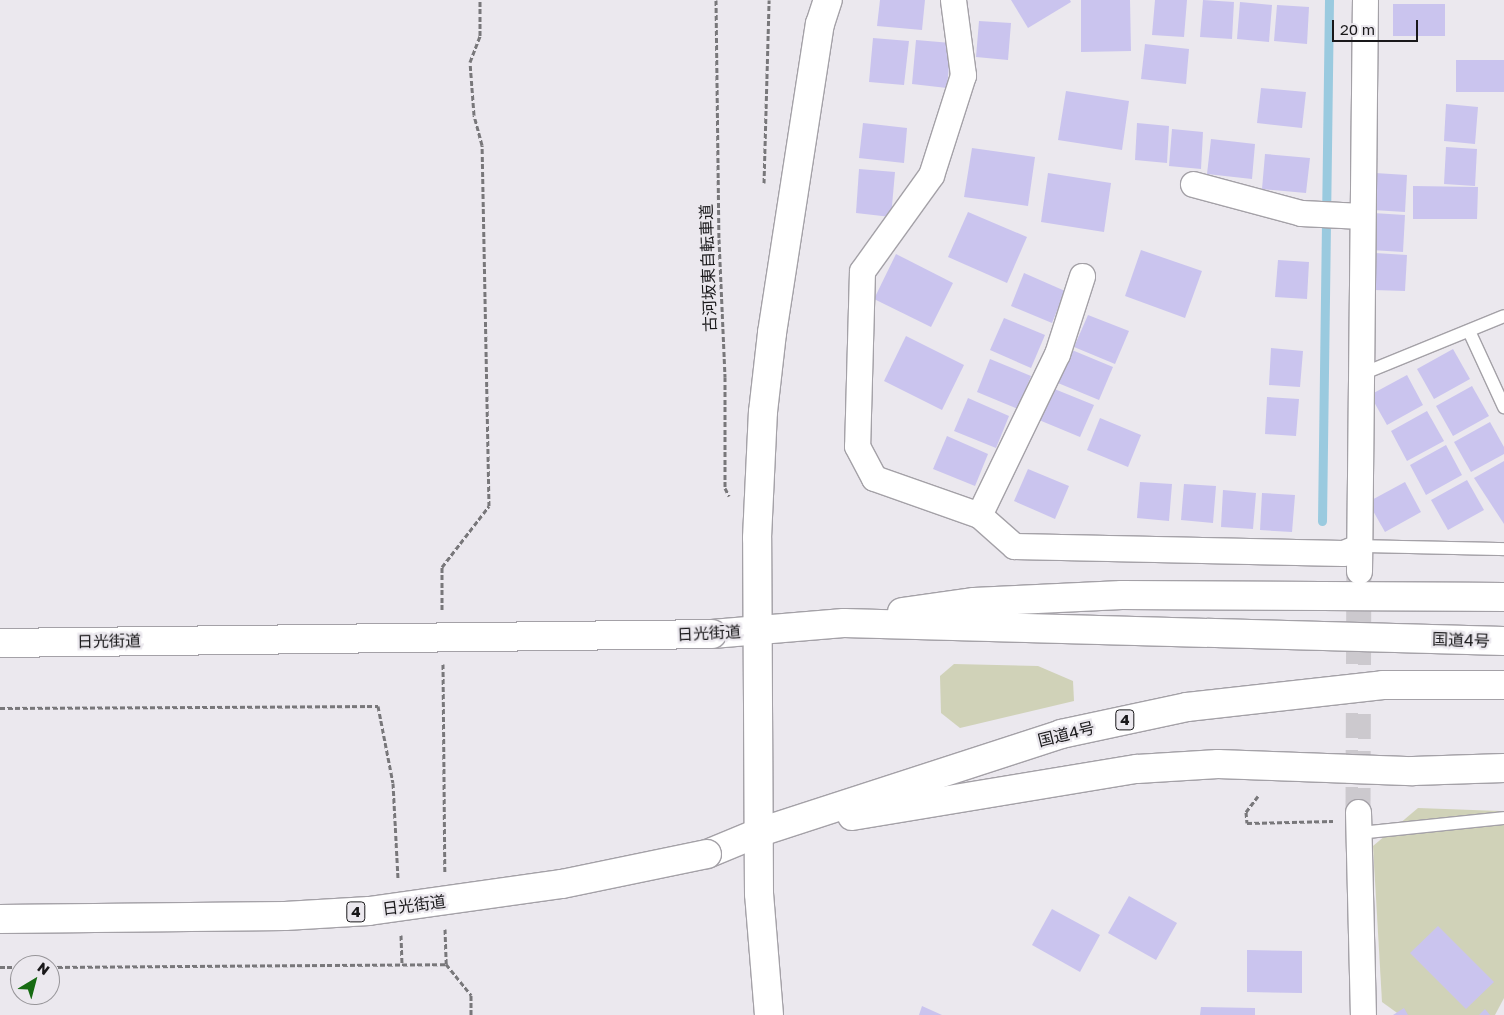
<!DOCTYPE html>
<html>
<head>
<meta charset="utf-8">
<style>
  body { margin:0 }
  #map { position:relative; width:1504px; height:1015px; overflow:hidden; background:#ebe8ee; font-family:"Golos Text","Noto Sans JP",sans-serif }
  div>[style] { position:absolute }
  [style*='--x'] { left:calc(var(--x)*1px); top:calc(var(--y)*1px); width:calc(var(--w)*1px); rotate:calc(var(--a)*1deg) }
  .green>* { inset:0; background:#d0d2b8 }
  .stream>* { height:9px; margin:-4.5px; padding:0 4.5px; transform-origin:4.5px; border-radius:4.5px; background:#9acadf }
  .building>* { inset:0; background:#cac4ee }
  .street-tunnel>* { height:25px; margin-top:-12.5px; transform-origin:0; background:repeating-linear-gradient(90deg,#ccc9ce 0 25px,transparent 0 37px) }
  .path>* { height:3px; margin-top:-1.5px; transform-origin:0; background:repeating-linear-gradient(90deg,#78777a 0 5px,transparent 0 7.5px) }
  .roads { filter:drop-shadow(1px 0 #a4a1a7) drop-shadow(-1px 0 #a4a1a7) drop-shadow(0 1px #a4a1a7) drop-shadow(0 -1px #a4a1a7) }
  .lane>* { height:12px; margin:-6px; padding:0 6px; transform-origin:6px; border-radius:6px; background:#fff }
  .street>* { height:25px; margin:-12.5px; padding:0 12.5px; transform-origin:12.5px; border-radius:12.5px; background:#fff }
  .secondary>* { height:28px; margin:-14px; padding:0 14px; transform-origin:14px; border-radius:14px; background:#fff }
  .highway>* { height:28px; margin:-14px; padding:0 14px; transform-origin:14px; border-radius:14px; background:#fff }
  .bridges { filter:drop-shadow(1px 0 #a4a1a7) drop-shadow(-1px 0 #a4a1a7) drop-shadow(0 1px #a4a1a7) drop-shadow(0 -1px #a4a1a7) }
  .highway-bridge>* { height:28px; margin:-14px; padding:0 14px; transform-origin:14px; border-radius:14px; background:#fff }
  span { translate:-50% -50%; white-space:nowrap; text-align:center; line-height:1.15; -webkit-text-stroke:4.5px #ebe8ee; paint-order:stroke }
  .shield-label span { padding:1px 4px; background:#ebe8ee; border:1px solid; border-radius:4px; -webkit-text-stroke-width:0 }
  .shield-label { font-size:15px; color:#19181a; font-weight:700 }
  .street-label { font-size:16px; color:#19181a }
  .north { position:absolute; left:10px; top:955px; width:50px; height:50px; box-sizing:border-box; background:#ebe8ee; border:1px solid #979599; border-radius:50%; rotate:37deg; font-size:14px; font-weight:700; line-height:20px; text-align:center; color:#19181a }
  .north::after { content:''; display:block; margin:auto; width:18px; height:22px; background:#166b12; clip-path:polygon(50% 0,100% 100%,50% 72%,0 100%) }
  .scale { position:absolute; left:1332px; top:20px; width:86px; height:22px; box-sizing:border-box; border:2px solid #19181a; border-top:0; padding-left:6px; font-size:15px; line-height:18px; white-space:nowrap; color:#19181a; -webkit-text-stroke:4px #ebe8ee; paint-order:stroke }
</style>
</head>
<body>
<div id="map">
  <div class="green">
    <i style="clip-path:polygon(954px 664px,1038px 666px,1073px 681px,1074px 701px,960px 728px,941px 713px,940px 676px)"></i>
    <i style="clip-path:polygon(1418px 808px,1500px 811px,1504px 817px,1504px 998px,1495px 1015px,1400px 1015px,1382px 1002px,1373px 846px)"></i>
  </div>
  <div class="stream">
    <i style="--x:1322;--y:521;--w:521;--a:-89.23"></i>
  </div>
  <div class="building">
    <i style="clip-path:polygon(880px 0,925px 0,922px 30px,877px 26px)"></i>
    <i style="clip-path:polygon(1011px 0,1070px 0,1071px 2px,1028px 28px)"></i>
    <i style="clip-path:polygon(1081px 0,1130px 0,1131px 51px,1081px 52px)"></i>
    <i style="clip-path:polygon(1155px 0,1187px 0,1184px 37px,1152px 35px)"></i>
    <i style="clip-path:polygon(1203px 0,1234px 2px,1232px 39px,1200px 37px)"></i>
    <i style="clip-path:polygon(1240px 2px,1272px 5px,1269px 42px,1237px 39px)"></i>
    <i style="clip-path:polygon(1393px 4px,1445px 4px,1445px 36px,1393px 36px)"></i>
    <i style="clip-path:polygon(1277px 5px,1309px 7px,1307px 44px,1274px 41px)"></i>
    <i style="clip-path:polygon(979px 21px,1011px 23px,1008px 60px,976px 57px)"></i>
    <i style="clip-path:polygon(873px 38px,909px 41px,904px 85px,869px 82px)"></i>
    <i style="clip-path:polygon(916px 40px,951px 43px,947px 88px,912px 84px)"></i>
    <i style="clip-path:polygon(1145px 44px,1189px 49px,1186px 84px,1141px 79px)"></i>
    <i style="clip-path:polygon(1456px 60px,1504px 60px,1504px 92px,1456px 92px)"></i>
    <i style="clip-path:polygon(1261px 88px,1306px 92px,1302px 128px,1257px 123px)"></i>
    <i style="clip-path:polygon(1066px 91px,1129px 101px,1122px 150px,1058px 140px)"></i>
    <i style="clip-path:polygon(1446px 104px,1478px 107px,1475px 144px,1444px 141px)"></i>
    <i style="clip-path:polygon(863px 123px,907px 128px,904px 163px,859px 158px)"></i>
    <i style="clip-path:polygon(1137px 123px,1169px 126px,1167px 163px,1135px 160px)"></i>
    <i style="clip-path:polygon(1172px 129px,1203px 132px,1201px 169px,1169px 166px)"></i>
    <i style="clip-path:polygon(1211px 139px,1255px 144px,1252px 179px,1207px 174px)"></i>
    <i style="clip-path:polygon(1446px 147px,1477px 149px,1475px 186px,1444px 184px)"></i>
    <i style="clip-path:polygon(972px 148px,1035px 157px,1028px 206px,964px 197px)"></i>
    <i style="clip-path:polygon(1265px 154px,1310px 158px,1306px 193px,1262px 189px)"></i>
    <i style="clip-path:polygon(859px 169px,895px 172px,891px 217px,856px 213px)"></i>
    <i style="clip-path:polygon(1048px 173px,1111px 183px,1104px 232px,1041px 222px)"></i>
    <i style="clip-path:polygon(1375px 173px,1407px 175px,1405px 212px,1373px 210px)"></i>
    <i style="clip-path:polygon(1413px 186px,1478px 187px,1477px 219px,1413px 219px)"></i>
    <i style="clip-path:polygon(968px 212px,1027px 237px,1007px 283px,948px 257px)"></i>
    <i style="clip-path:polygon(1373px 213px,1405px 215px,1403px 252px,1371px 250px)"></i>
    <i style="clip-path:polygon(1141px 250px,1202px 271px,1185px 318px,1125px 296px)"></i>
    <i style="clip-path:polygon(1375px 253px,1407px 255px,1405px 291px,1373px 290px)"></i>
    <i style="clip-path:polygon(896px 254px,953px 283px,931px 327px,874px 299px)"></i>
    <i style="clip-path:polygon(1278px 260px,1309px 262px,1307px 299px,1275px 297px)"></i>
    <i style="clip-path:polygon(1024px 273px,1065px 291px,1052px 323px,1011px 306px)"></i>
    <i style="clip-path:polygon(1088px 315px,1129px 331px,1115px 364px,1074px 347px)"></i>
    <i style="clip-path:polygon(1004px 318px,1045px 335px,1031px 368px,990px 350px)"></i>
    <i style="clip-path:polygon(906px 336px,964px 365px,942px 410px,884px 381px)"></i>
    <i style="clip-path:polygon(1271px 348px,1303px 351px,1300px 387px,1269px 385px)"></i>
    <i style="clip-path:polygon(1453px 349px,1470px 379px,1434px 399px,1417px 369px)"></i>
    <i style="clip-path:polygon(1072px 350px,1113px 367px,1099px 400px,1058px 383px)"></i>
    <i style="clip-path:polygon(990px 359px,1031px 376px,1018px 409px,977px 392px)"></i>
    <i style="clip-path:polygon(1407px 375px,1423px 405px,1387px 425px,1370px 395px)"></i>
    <i style="clip-path:polygon(1472px 386px,1489px 416px,1453px 436px,1436px 406px)"></i>
    <i style="clip-path:polygon(1052px 388px,1094px 405px,1080px 437px,1039px 420px)"></i>
    <i style="clip-path:polygon(1267px 397px,1299px 399px,1296px 436px,1265px 434px)"></i>
    <i style="clip-path:polygon(968px 398px,1009px 416px,996px 448px,954px 431px)"></i>
    <i style="clip-path:polygon(1427px 411px,1444px 441px,1407px 461px,1391px 431px)"></i>
    <i style="clip-path:polygon(1100px 418px,1141px 435px,1128px 467px,1087px 450px)"></i>
    <i style="clip-path:polygon(1490px 422px,1504px 447px,1504px 454px,1471px 472px,1454px 442px)"></i>
    <i style="clip-path:polygon(947px 436px,988px 454px,975px 486px,933px 469px)"></i>
    <i style="clip-path:polygon(1446px 445px,1462px 475px,1426px 495px,1410px 465px)"></i>
    <i style="clip-path:polygon(1504px 461px,1504px 524px,1474px 478px)"></i>
    <i style="clip-path:polygon(1028px 469px,1069px 486px,1055px 519px,1014px 501px)"></i>
    <i style="clip-path:polygon(1467px 480px,1484px 510px,1448px 530px,1431px 500px)"></i>
    <i style="clip-path:polygon(1140px 482px,1172px 484px,1169px 521px,1137px 518px)"></i>
    <i style="clip-path:polygon(1405px 482px,1421px 512px,1385px 532px,1368px 502px)"></i>
    <i style="clip-path:polygon(1184px 484px,1216px 486px,1213px 523px,1181px 520px)"></i>
    <i style="clip-path:polygon(1223px 490px,1256px 493px,1253px 529px,1221px 527px)"></i>
    <i style="clip-path:polygon(1262px 493px,1295px 495px,1292px 532px,1260px 530px)"></i>
    <i style="clip-path:polygon(1129px 896px,1177px 923px,1156px 960px,1108px 933px)"></i>
    <i style="clip-path:polygon(1052px 909px,1100px 935px,1080px 972px,1032px 945px)"></i>
    <i style="clip-path:polygon(1438px 926px,1494px 982px,1466px 1009px,1410px 953px)"></i>
    <i style="clip-path:polygon(1247px 950px,1302px 951px,1302px 993px,1247px 992px)"></i>
    <i style="clip-path:polygon(922px 1006px,942px 1015px,919px 1015px)"></i>
    <i style="clip-path:polygon(1201px 1007px,1255px 1008px,1255px 1015px,1200px 1015px)"></i>
    <i style="clip-path:polygon(1404px 1008px,1408px 1015px,1393px 1015px)"></i>
    <i style="clip-path:polygon(1485px 1009px,1490px 1015px,1479px 1015px)"></i>
  </div>
  <div class="street-tunnel">
    <i style="--x:1358;--y:812;--w:236;--a:-89.8"></i>
  </div>
  <div class="path">
    <i style="--x:716;--y:0;--w:239;--a:89.3"></i>
    <i style="--x:719;--y:239;--w:138;--a:87.5"></i>
    <i style="--x:725;--y:377;--w:111;--a:90"></i>
    <i style="--x:725;--y:488;--w:9;--a:63"></i>
    <i style="--x:764;--y:183;--w:183;--a:-88.4"></i>
    <i style="--x:442;--y:610;--w:43;--a:-90"></i>
    <i style="--x:442;--y:567;--w:77;--a:-52.4"></i>
    <i style="--x:489;--y:506;--w:361;--a:-91.1"></i>
    <i style="--x:482;--y:145;--w:31;--a:-105"></i>
    <i style="--x:474;--y:115;--w:53;--a:-94.3"></i>
    <i style="--x:470;--y:62;--w:28;--a:-69"></i>
    <i style="--x:480;--y:36;--w:36;--a:-90"></i>
    <i style="--x:443;--y:664;--w:209;--a:89.5"></i>
    <i style="--x:0;--y:708;--w:378;--a:-0.3"></i>
    <i style="--x:378;--y:706;--w:78;--a:79"></i>
    <i style="--x:393;--y:783;--w:96;--a:87"></i>
    <i style="--x:1258;--y:796;--w:20;--a:127"></i>
    <i style="--x:1246;--y:812;--w:11;--a:85"></i>
    <i style="--x:1247;--y:823;--w:86;--a:-1.3"></i>
    <i style="--x:445;--y:929;--w:35;--a:88"></i>
    <i style="--x:401;--y:935;--w:29;--a:88"></i>
    <i style="--x:0;--y:967;--w:20;--a:0"></i>
    <i style="--x:50;--y:967;--w:396;--a:-0.4"></i>
    <i style="--x:446;--y:964;--w:40;--a:51"></i>
    <i style="--x:471;--y:995;--w:20;--a:90"></i>
  </div>
  <div class="roads">
    <div class="lane">
      <i style="--x:1469;--y:331;--w:84;--a:65.3"></i>
      <i style="--x:1362;--y:374;--w:153;--a:-22.2"></i>
      <i style="--x:1360;--y:546;--w:144;--a:1.2"></i>
      <i style="--x:1359;--y:833;--w:146;--a:-5.9"></i>
    </div>
    <div class="street">
      <i style="--x:953;--y:0;--w:76;--a:82.4"></i>
      <i style="--x:963;--y:75;--w:105;--a:107.7"></i>
      <i style="--x:931;--y:175;--w:118;--a:125.7"></i>
      <i style="--x:862;--y:271;--w:175;--a:91.6"></i>
      <i style="--x:857;--y:446;--w:36;--a:62"></i>
      <i style="--x:874;--y:478;--w:111;--a:19.4"></i>
      <i style="--x:979;--y:515;--w:47;--a:41.5"></i>
      <i style="--x:1014;--y:546;--w:329;--a:1.2"></i>
      <i style="--x:1343;--y:553;--w:18;--a:-22"></i>
      <i style="--x:1193;--y:184;--w:112;--a:15"></i>
      <i style="--x:1301;--y:213;--w:61;--a:2.8"></i>
      <i style="--x:979;--y:515;--w:179;--a:-64.2"></i>
      <i style="--x:1057;--y:354;--w:82;--a:-72.2"></i>
      <i style="--x:1359;--y:571;--w:571;--a:-89.4"></i>
      <i style="--x:1358;--y:812;--w:203;--a:88.6"></i>
    </div>
    <div class="secondary">
      <i style="--x:769;--y:1015;--w:121;--a:-94.7"></i>
      <i style="--x:759;--y:894;--w:356;--a:-90.3"></i>
      <i style="--x:757;--y:538;--w:126;--a:-87.3"></i>
      <i style="--x:763;--y:412;--w:80;--a:-83.5"></i>
      <i style="--x:772;--y:333;--w:313;--a:-81.2"></i>
      <i style="--x:820;--y:24;--w:25;--a:-72"></i>
    </div>
    <div class="highway">
      <i style="--x:902;--y:612;--w:73;--a:-7.9"></i>
      <i style="--x:974;--y:602;--w:148;--a:-2.7"></i>
      <i style="--x:1122;--y:595;--w:382;--a:0.3"></i>
      <i style="--x:712;--y:634;--w:132;--a:-4.8"></i>
      <i style="--x:844;--y:623;--w:660;--a:1.56"></i>
      <i style="--x:852;--y:816;--w:289;--a:-9.4"></i>
      <i style="--x:1137;--y:769;--w:81;--a:-3.5"></i>
      <i style="--x:1218;--y:764;--w:195;--a:2.1"></i>
      <i style="--x:1413;--y:771;--w:91;--a:-1.9"></i>
      <i style="--x:707;--y:854;--w:57;--a:-22.5"></i>
      <i style="--x:760;--y:832;--w:317;--a:-18"></i>
      <i style="--x:1061;--y:734;--w:129;--a:-12.1"></i>
      <i style="--x:1187;--y:707;--w:197;--a:-6.4"></i>
      <i style="--x:1383;--y:685;--w:121;--a:0"></i>
    </div>
  </div>
  <div class="bridges">
    <div class="highway-bridge">
      <i style="--x:0;--y:643;--w:712;--a:-0.72"></i>
      <i style="--x:0;--y:919;--w:285;--a:-0.6"></i>
      <i style="--x:285;--y:916;--w:84;--a:-3.4"></i>
      <i style="--x:369;--y:911;--w:195;--a:-8"></i>
      <i style="--x:562;--y:884;--w:148;--a:-11.7"></i>
    </div>
  </div>
  <div class="shield-label">
    <span style="left:1125px;top:720px">4</span>
    <span style="left:356px;top:912px">4</span>
  </div>
  <div class="street-label">
    <span style="left:708px;top:268px;rotate:-92deg">古河坂東自転車道</span>
    <span style="left:709px;top:633px;rotate:-3deg">日光街道</span>
    <span style="left:1461px;top:640px;rotate:2deg">国道4号</span>
    <span style="left:109px;top:641px;rotate:-1deg">日光街道</span>
    <span style="left:1066px;top:734px;rotate:-14deg">国道4号</span>
    <span style="left:414px;top:905px;rotate:-7deg">日光街道</span>
  </div>
  <div class="north">N</div>
  <div class="scale">20 m</div>
</div>
</body>
</html>
